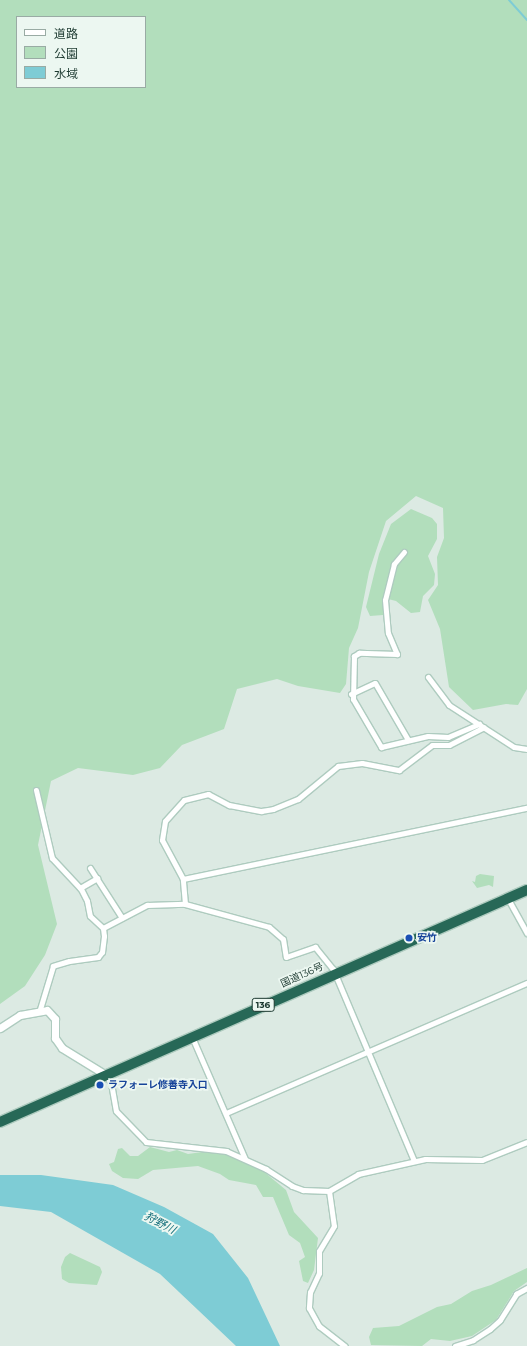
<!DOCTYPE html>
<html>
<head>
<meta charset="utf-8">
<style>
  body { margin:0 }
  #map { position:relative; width:527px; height:1346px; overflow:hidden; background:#dceae3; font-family:Montserrat,"Noto Sans JP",sans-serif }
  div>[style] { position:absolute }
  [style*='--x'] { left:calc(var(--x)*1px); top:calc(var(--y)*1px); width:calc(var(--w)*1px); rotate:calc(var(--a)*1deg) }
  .green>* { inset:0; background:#b2debc }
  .water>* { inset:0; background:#7eccd5 }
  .stream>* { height:2px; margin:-1px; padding:0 1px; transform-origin:1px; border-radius:1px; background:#7eccd5 }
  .roads { filter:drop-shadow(1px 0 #aecbbf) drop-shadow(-1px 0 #aecbbf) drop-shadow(0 1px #aecbbf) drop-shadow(0 -1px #aecbbf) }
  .street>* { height:5px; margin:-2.5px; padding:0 2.5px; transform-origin:2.5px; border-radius:2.5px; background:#fff }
  .secondary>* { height:7px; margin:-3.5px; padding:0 3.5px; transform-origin:3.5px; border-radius:3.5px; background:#fff }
  .highway>* { height:10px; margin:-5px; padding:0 5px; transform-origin:5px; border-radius:5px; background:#276857 }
  .dots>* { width:11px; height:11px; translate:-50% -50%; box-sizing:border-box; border:2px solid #ecf7f1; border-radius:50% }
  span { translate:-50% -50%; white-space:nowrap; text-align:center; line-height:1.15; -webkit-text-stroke:3.5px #ecf7f1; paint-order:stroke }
  .shield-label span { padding:1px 3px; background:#ecf7f1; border:1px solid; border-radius:3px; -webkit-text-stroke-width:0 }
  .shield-label { font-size:9px; color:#1d3a31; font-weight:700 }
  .transit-label { font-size:10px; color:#164399; font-weight:700 }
  .left { translate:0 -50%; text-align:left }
  .street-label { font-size:10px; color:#1d3a31 }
  .water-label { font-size:11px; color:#136e7a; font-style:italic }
  .legend { position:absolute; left:16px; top:16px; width:130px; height:72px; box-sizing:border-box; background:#ecf7f1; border:1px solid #99aba4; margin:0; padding:5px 7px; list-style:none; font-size:12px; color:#1d3a31 }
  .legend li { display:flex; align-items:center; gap:8px; height:20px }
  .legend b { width:20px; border:1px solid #99aba4 }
</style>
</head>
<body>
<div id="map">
  <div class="green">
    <i style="clip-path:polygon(evenodd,0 0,527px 0,527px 689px,518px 705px,506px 704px,473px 710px,449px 687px,440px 629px,428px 600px,438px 585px,437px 557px,444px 538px,443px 508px,416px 496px,386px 521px,369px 572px,358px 628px,349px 648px,346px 684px,340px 693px,298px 686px,277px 679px,237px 689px,224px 729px,182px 745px,160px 768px,133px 775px,78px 768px,51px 781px,38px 845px,57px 924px,45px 955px,25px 986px,0 1004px,0 0,17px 17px,145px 17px,145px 87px,17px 87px,17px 17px)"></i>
    <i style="clip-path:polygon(411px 509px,432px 518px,437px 524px,437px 539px,428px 556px,435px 574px,434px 585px,423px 596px,420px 612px,411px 613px,396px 601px,388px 599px,383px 601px,383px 615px,370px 616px,366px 607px,379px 554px,391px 524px)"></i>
    <i style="clip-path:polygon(480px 874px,494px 876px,493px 887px,489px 885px,477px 888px,472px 881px,475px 882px,476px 876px)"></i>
    <i style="clip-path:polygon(150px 1147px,169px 1152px,177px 1150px,188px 1154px,209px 1151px,224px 1154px,263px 1171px,286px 1190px,294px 1212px,318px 1238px,314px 1270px,308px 1283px,303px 1281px,299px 1261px,305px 1257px,300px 1243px,289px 1235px,273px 1197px,263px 1197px,256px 1185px,229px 1180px,220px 1174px,198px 1166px,153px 1170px,138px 1179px,123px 1178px,112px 1171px,109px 1164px,114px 1162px,118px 1149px,122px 1148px,130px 1156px,138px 1156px)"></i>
    <i style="clip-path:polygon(70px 1253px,100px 1267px,102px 1272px,97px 1285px,69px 1283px,62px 1279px,61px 1267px,65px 1257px)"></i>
    <i style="clip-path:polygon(527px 1268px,527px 1282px,514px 1291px,496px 1320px,472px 1336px,450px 1341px,431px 1339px,422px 1346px,371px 1345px,369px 1337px,373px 1328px,399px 1326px,437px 1307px,451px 1304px,472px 1291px,491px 1285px)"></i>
  </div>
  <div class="water">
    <i style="clip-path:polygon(0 1175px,41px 1175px,113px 1185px,164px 1207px,213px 1234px,248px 1278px,280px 1346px,236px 1346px,160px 1274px,51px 1212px,0 1206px)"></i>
  </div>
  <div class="stream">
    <i style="--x:509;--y:0;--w:27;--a:48"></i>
  </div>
  <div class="roads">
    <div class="street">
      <i style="--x:404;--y:552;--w:16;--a:130"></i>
      <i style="--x:394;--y:564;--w:37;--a:104"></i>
      <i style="--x:385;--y:600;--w:33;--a:85"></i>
      <i style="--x:388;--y:633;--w:23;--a:67"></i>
      <i style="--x:397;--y:654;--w:38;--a:-178"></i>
      <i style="--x:359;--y:653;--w:6;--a:149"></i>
      <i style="--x:354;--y:656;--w:43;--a:91.3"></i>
      <i style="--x:353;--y:699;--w:56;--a:59.7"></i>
      <i style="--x:381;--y:747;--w:48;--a:-13.2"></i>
      <i style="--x:428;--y:736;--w:20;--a:3"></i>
      <i style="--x:448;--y:737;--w:34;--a:-23"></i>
      <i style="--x:428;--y:677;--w:35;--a:53"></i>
      <i style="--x:449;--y:705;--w:77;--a:32.9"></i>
      <i style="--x:514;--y:747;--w:13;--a:9"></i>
      <i style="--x:351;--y:694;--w:26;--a:-25"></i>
      <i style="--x:375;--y:683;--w:66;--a:59.9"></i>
      <i style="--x:36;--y:790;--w:70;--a:76.8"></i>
      <i style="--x:52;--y:858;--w:42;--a:46.9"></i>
      <i style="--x:81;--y:889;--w:13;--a:63"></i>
      <i style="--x:87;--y:901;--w:15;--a:79"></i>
      <i style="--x:90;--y:916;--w:18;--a:43"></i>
      <i style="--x:103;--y:928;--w:8;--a:83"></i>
      <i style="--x:104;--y:936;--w:16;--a:97"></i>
      <i style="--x:102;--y:952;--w:6;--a:129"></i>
      <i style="--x:98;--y:957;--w:29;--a:172"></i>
      <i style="--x:69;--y:961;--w:17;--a:163"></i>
      <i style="--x:53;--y:966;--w:45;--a:106.8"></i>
      <i style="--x:90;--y:868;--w:59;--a:57.4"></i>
      <i style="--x:183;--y:879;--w:351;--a:-11.7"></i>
      <i style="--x:80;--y:888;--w:20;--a:-30"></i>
      <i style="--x:508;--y:899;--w:39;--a:61"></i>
      <i style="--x:185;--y:904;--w:25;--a:-95"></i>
      <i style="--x:183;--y:879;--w:44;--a:-118.3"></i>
      <i style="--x:162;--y:840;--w:19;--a:-81"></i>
      <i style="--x:165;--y:821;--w:28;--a:-48"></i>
      <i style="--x:184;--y:800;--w:25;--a:-14"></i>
      <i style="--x:208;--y:794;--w:24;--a:28"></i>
      <i style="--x:229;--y:805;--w:33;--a:11"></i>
      <i style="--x:261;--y:811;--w:12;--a:-9"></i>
      <i style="--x:273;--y:809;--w:27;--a:-22"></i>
      <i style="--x:298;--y:799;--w:52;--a:-39.5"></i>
      <i style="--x:338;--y:766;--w:24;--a:-7"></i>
      <i style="--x:362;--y:763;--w:38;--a:11"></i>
      <i style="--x:399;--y:770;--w:41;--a:-37.1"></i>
      <i style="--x:432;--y:745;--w:17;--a:0"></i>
      <i style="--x:449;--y:745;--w:39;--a:-27"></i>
      <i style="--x:103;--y:928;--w:50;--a:-27.6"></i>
      <i style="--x:147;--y:905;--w:38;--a:-2"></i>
      <i style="--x:185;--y:904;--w:87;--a:15.3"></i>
      <i style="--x:269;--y:927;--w:18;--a:41"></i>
      <i style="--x:283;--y:939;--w:18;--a:81"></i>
      <i style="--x:286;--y:957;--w:31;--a:-19"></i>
      <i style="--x:315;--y:947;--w:28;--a:51"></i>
      <i style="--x:333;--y:969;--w:208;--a:67.1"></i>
      <i style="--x:192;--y:1037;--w:133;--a:66.5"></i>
      <i style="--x:106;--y:1075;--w:9;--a:58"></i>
      <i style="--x:111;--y:1083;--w:28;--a:80"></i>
      <i style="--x:116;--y:1111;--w:43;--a:45.9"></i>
      <i style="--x:146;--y:1142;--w:81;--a:6.4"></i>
      <i style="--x:226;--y:1151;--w:44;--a:24.2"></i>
      <i style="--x:266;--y:1169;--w:31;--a:33"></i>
      <i style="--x:292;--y:1186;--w:12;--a:20"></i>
      <i style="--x:303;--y:1190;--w:26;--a:2"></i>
      <i style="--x:329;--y:1191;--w:34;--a:-30"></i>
      <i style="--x:358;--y:1174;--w:69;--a:-12.6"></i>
      <i style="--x:425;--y:1159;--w:57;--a:1"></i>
      <i style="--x:482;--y:1160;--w:48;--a:-21.8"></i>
      <i style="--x:226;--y:1113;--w:328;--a:-23.4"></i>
      <i style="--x:329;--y:1191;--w:35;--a:82"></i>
      <i style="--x:334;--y:1226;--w:29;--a:121"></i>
      <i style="--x:319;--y:1251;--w:22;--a:90"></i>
      <i style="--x:319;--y:1273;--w:21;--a:115"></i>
      <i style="--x:310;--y:1292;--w:16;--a:94"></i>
      <i style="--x:309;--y:1308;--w:21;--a:61"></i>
      <i style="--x:319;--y:1326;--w:33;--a:38"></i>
      <i style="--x:455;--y:1346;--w:19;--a:-18"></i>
      <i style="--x:473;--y:1340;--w:20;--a:-33"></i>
      <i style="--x:490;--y:1329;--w:13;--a:-42"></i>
      <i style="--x:500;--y:1320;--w:31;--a:-58"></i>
      <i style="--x:516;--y:1294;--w:13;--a:-29"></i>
    </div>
    <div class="secondary">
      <i style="--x:0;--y:1028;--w:24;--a:-33"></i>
      <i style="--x:20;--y:1015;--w:27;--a:-10"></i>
      <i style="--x:47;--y:1010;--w:12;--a:48"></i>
      <i style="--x:55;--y:1019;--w:19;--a:90"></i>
      <i style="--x:55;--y:1038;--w:12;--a:55"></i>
      <i style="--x:62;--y:1048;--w:52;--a:31.5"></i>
    </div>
    <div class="highway">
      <i style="--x:0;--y:1122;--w:576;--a:-23.76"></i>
    </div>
  </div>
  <div class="dots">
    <i style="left:409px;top:938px;background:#1a4fb4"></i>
    <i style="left:100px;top:1085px;background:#1a4fb4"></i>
  </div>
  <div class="shield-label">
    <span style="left:263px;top:1005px">136</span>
  </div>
  <div class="transit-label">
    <span class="left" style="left:417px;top:938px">安竹</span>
    <span class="left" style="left:108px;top:1085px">ラフォーレ修善寺入口</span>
  </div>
  <div class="street-label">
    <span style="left:302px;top:975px;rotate:-24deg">国道136号</span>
  </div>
  <div class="water-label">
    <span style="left:160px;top:1223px;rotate:28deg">狩野川</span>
  </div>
  <ul class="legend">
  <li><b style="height:5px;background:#fff"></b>道路</li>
  <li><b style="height:11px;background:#b2debc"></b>公園</li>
  <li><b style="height:11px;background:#7eccd5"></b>水域</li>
  </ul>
</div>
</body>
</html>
